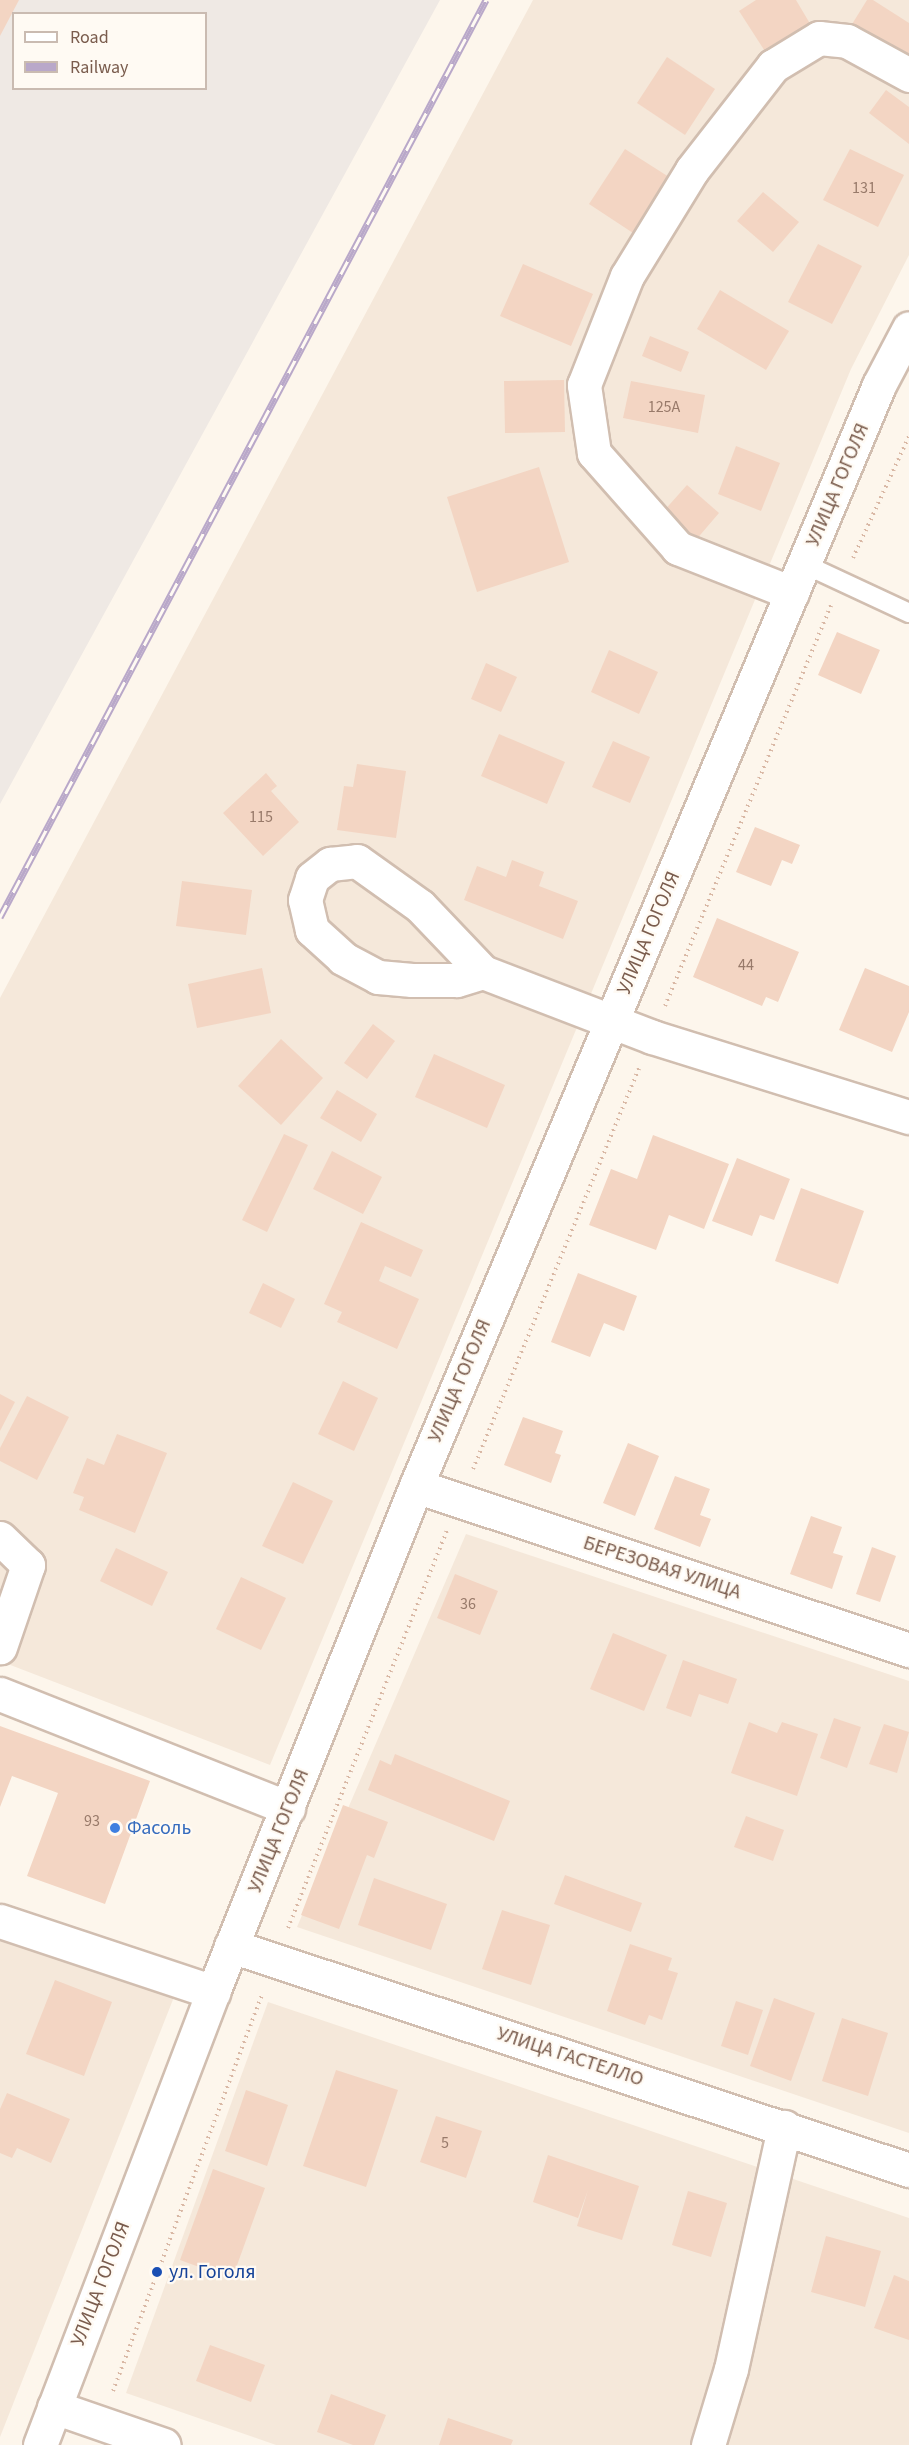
<!DOCTYPE html>
<html>
<head>
<meta charset="utf-8">
<style>
  body { margin:0 }
  #map { position:relative; width:909px; height:2445px; overflow:hidden; background:#fdf6ec; font-family:"Source Sans 3",sans-serif }
  div>[style] { position:absolute }
  [style*='--x'] { left:calc(var(--x)*1px); top:calc(var(--y)*1px); width:calc(var(--w)*1px); rotate:calc(var(--a)*1deg) }
  .residential>* { inset:0; background:#f5e8da }
  .industrial>* { inset:0; background:#efe9e4 }
  .building>* { inset:0; background:#f3d5c3 }
  .path>* { height:4px; margin-top:-2px; transform-origin:0; background:repeating-linear-gradient(90deg,#d9b8a5 0 1.5px,transparent 0 6px) }
  .roads { filter:drop-shadow(2px 0 #d1beb0) drop-shadow(-2px 0 #d1beb0) drop-shadow(0 2px #d1beb0) drop-shadow(0 -2px #d1beb0) }
  .service>* { height:18px; margin:-9px; padding:0 9px; transform-origin:9px; border-radius:9px; background:#fff }
  .minor>* { height:33px; margin:-16.5px; padding:0 16.5px; transform-origin:16.5px; border-radius:16.5px; background:#fff }
  .secondary>* { height:33px; margin:-16.5px; padding:0 16.5px; transform-origin:16.5px; border-radius:16.5px; background:#fff }
  .rail>* { height:7px; margin-top:-3.5px; transform-origin:0; background:repeating-linear-gradient(90deg,#fffaf3 0 14px,#b9a8c9 0 28px); box-sizing:border-box; border-block:2px solid #b9a8c9 }
  .dots>* { width:16px; height:16px; translate:-50% -50%; box-sizing:border-box; border:3px solid #fffaf3; border-radius:50% }
  span { translate:-50% -50%; white-space:nowrap; text-align:center; line-height:1.15; -webkit-text-stroke:4.5px #fffaf3; paint-order:stroke }
  .number-label { font-size:16px; color:#987a6a }
  .number-label span { -webkit-text-stroke-width:0 }
  .street-label { font-size:20px; color:#7a5c4d }
  .shop-label { font-size:20px; color:#366cbe }
  .left { translate:0 -50%; text-align:left }
  .transit-label { font-size:20px; color:#164399 }
  .legend { position:absolute; left:12px; top:12px; width:195px; height:78px; box-sizing:border-box; background:#fffaf3; border:2px solid #cabbb1; margin:0; padding:8px 10px; list-style:none; font-size:18px; color:#7a5c4d }
  .legend li { display:flex; align-items:center; gap:12px; height:30px }
  .legend b { width:30px; border:2px solid #cabbb1 }
</style>
</head>
<body>
<div id="map">
  <div class="residential">
    <i style="clip-path:polygon(533px 0,909px 0,909px 255px,851px 369px,270px 1765px,0 1661px,0 998px)"></i>
    <i style="clip-path:polygon(466px 1534px,909px 1681px,909px 2133px,297px 1927px)"></i>
    <i style="clip-path:polygon(0 1935px,176px 1992px,0 2437px)"></i>
    <i style="clip-path:polygon(268px 2002px,909px 2218px,909px 2445px,276px 2445px,126px 2393px)"></i>
  </div>
  <div class="industrial">
    <i style="clip-path:polygon(evenodd,0 0,440px 0,0 804px,0 0,14px 14px,206px 14px,206px 88px,14px 88px,14px 14px)"></i>
  </div>
  <div class="building">
    <i style="clip-path:polygon(0 0,19px 0,0 36px)"></i>
    <i style="clip-path:polygon(756px 0,796px 0,812px 27px,768px 56px,739px 11px)"></i>
    <i style="clip-path:polygon(867px 0,873px 0,909px 23px,909px 68px,849px 29px)"></i>
    <i style="clip-path:polygon(667px 57px,715px 89px,685px 135px,637px 103px)"></i>
    <i style="clip-path:polygon(886px 90px,909px 107px,909px 144px,869px 113px)"></i>
    <i style="clip-path:polygon(625px 149px,669px 177px,633px 233px,589px 204px)"></i>
    <i style="clip-path:polygon(850px 149px,904px 175px,878px 227px,823px 200px)"></i>
    <i style="clip-path:polygon(763px 192px,799px 222px,773px 252px,737px 221px)"></i>
    <i style="clip-path:polygon(818px 244px,862px 266px,832px 324px,788px 302px)"></i>
    <i style="clip-path:polygon(523px 264px,593px 294px,571px 346px,500px 316px)"></i>
    <i style="clip-path:polygon(720px 290px,789px 331px,766px 370px,697px 329px)"></i>
    <i style="clip-path:polygon(650px 336px,689px 352px,681px 372px,642px 356px)"></i>
    <i style="clip-path:polygon(564px 380px,565px 432px,505px 433px,504px 381px)"></i>
    <i style="clip-path:polygon(631px 381px,705px 395px,698px 433px,623px 418px)"></i>
    <i style="clip-path:polygon(736px 446px,780px 463px,761px 511px,718px 494px)"></i>
    <i style="clip-path:polygon(539px 467px,569px 562px,477px 592px,447px 497px)"></i>
    <i style="clip-path:polygon(687px 485px,719px 513px,695px 541px,662px 513px)"></i>
    <i style="clip-path:polygon(837px 632px,880px 650px,861px 694px,818px 675px)"></i>
    <i style="clip-path:polygon(609px 650px,658px 672px,639px 714px,591px 692px)"></i>
    <i style="clip-path:polygon(486px 663px,517px 677px,501px 712px,471px 699px)"></i>
    <i style="clip-path:polygon(499px 734px,565px 762px,547px 804px,481px 776px)"></i>
    <i style="clip-path:polygon(613px 741px,650px 757px,630px 803px,592px 787px)"></i>
    <i style="clip-path:polygon(357px 764px,406px 771px,396px 838px,337px 830px,344px 786px,353px 787px)"></i>
    <i style="clip-path:polygon(266px 773px,277px 786px,271px 791px,299px 822px,263px 856px,223px 813px)"></i>
    <i style="clip-path:polygon(755px 827px,800px 845px,792px 864px,782px 860px,771px 886px,736px 872px)"></i>
    <i style="clip-path:polygon(512px 860px,544px 872px,539px 886px,578px 901px,563px 939px,464px 900px,477px 866px,506px 877px)"></i>
    <i style="clip-path:polygon(182px 881px,252px 890px,246px 935px,176px 926px)"></i>
    <i style="clip-path:polygon(717px 918px,799px 952px,778px 1002px,766px 997px,762px 1006px,693px 977px)"></i>
    <i style="clip-path:polygon(262px 968px,271px 1013px,197px 1028px,188px 984px)"></i>
    <i style="clip-path:polygon(865px 968px,909px 986px,909px 1012px,892px 1052px,839px 1030px)"></i>
    <i style="clip-path:polygon(373px 1024px,395px 1041px,367px 1079px,344px 1063px)"></i>
    <i style="clip-path:polygon(281px 1039px,323px 1078px,281px 1125px,238px 1086px)"></i>
    <i style="clip-path:polygon(434px 1054px,505px 1085px,487px 1128px,415px 1097px)"></i>
    <i style="clip-path:polygon(337px 1090px,377px 1114px,361px 1142px,320px 1118px)"></i>
    <i style="clip-path:polygon(284px 1134px,308px 1145px,267px 1232px,242px 1220px)"></i>
    <i style="clip-path:polygon(653px 1135px,729px 1164px,704px 1229px,669px 1215px,656px 1250px,589px 1225px,611px 1169px,637px 1179px)"></i>
    <i style="clip-path:polygon(332px 1151px,382px 1177px,363px 1214px,313px 1189px)"></i>
    <i style="clip-path:polygon(737px 1158px,790px 1179px,774px 1220px,760px 1215px,752px 1236px,712px 1221px)"></i>
    <i style="clip-path:polygon(801px 1188px,864px 1211px,838px 1284px,775px 1261px)"></i>
    <i style="clip-path:polygon(361px 1222px,423px 1250px,411px 1277px,385px 1266px,379px 1281px,419px 1299px,397px 1349px,337px 1322px,342px 1312px,324px 1304px)"></i>
    <i style="clip-path:polygon(578px 1273px,637px 1296px,624px 1331px,604px 1323px,590px 1357px,551px 1342px)"></i>
    <i style="clip-path:polygon(263px 1283px,295px 1299px,281px 1328px,249px 1313px)"></i>
    <i style="clip-path:polygon(343px 1381px,378px 1398px,354px 1451px,318px 1434px)"></i>
    <i style="clip-path:polygon(0 1394px,15px 1402px,0 1431px)"></i>
    <i style="clip-path:polygon(27px 1396px,69px 1417px,37px 1480px,0 1461px,0 1448px)"></i>
    <i style="clip-path:polygon(523px 1417px,563px 1431px,555px 1453px,561px 1455px,551px 1483px,504px 1465px)"></i>
    <i style="clip-path:polygon(117px 1434px,167px 1453px,135px 1533px,79px 1510px,84px 1497px,73px 1493px,87px 1458px,104px 1465px)"></i>
    <i style="clip-path:polygon(628px 1443px,659px 1456px,635px 1516px,603px 1503px)"></i>
    <i style="clip-path:polygon(675px 1476px,710px 1489px,700px 1515px,711px 1519px,700px 1547px,654px 1529px)"></i>
    <i style="clip-path:polygon(293px 1482px,333px 1501px,303px 1564px,262px 1546px)"></i>
    <i style="clip-path:polygon(811px 1516px,842px 1527px,833px 1553px,843px 1556px,832px 1589px,790px 1574px)"></i>
    <i style="clip-path:polygon(872px 1547px,896px 1556px,880px 1602px,856px 1594px)"></i>
    <i style="clip-path:polygon(116px 1548px,168px 1572px,152px 1606px,100px 1581px)"></i>
    <i style="clip-path:polygon(455px 1574px,498px 1591px,480px 1635px,437px 1618px)"></i>
    <i style="clip-path:polygon(241px 1577px,286px 1598px,261px 1650px,216px 1629px)"></i>
    <i style="clip-path:polygon(613px 1633px,667px 1655px,644px 1711px,590px 1689px)"></i>
    <i style="clip-path:polygon(683px 1660px,737px 1679px,728px 1704px,699px 1694px,691px 1717px,666px 1708px)"></i>
    <i style="clip-path:polygon(834px 1718px,861px 1727px,847px 1768px,820px 1758px)"></i>
    <i style="clip-path:polygon(749px 1722px,777px 1733px,782px 1722px,818px 1734px,797px 1796px,731px 1773px)"></i>
    <i style="clip-path:polygon(884px 1724px,909px 1732px,897px 1773px,869px 1764px)"></i>
    <i style="clip-path:polygon(0 1726px,150px 1781px,105px 1904px,27px 1876px,58px 1793px,12px 1776px,0 1807px)"></i>
    <i style="clip-path:polygon(395px 1754px,510px 1801px,494px 1841px,368px 1790px,380px 1760px,391px 1765px)"></i>
    <i style="clip-path:polygon(343px 1805px,388px 1822px,374px 1858px,367px 1855px,339px 1929px,301px 1915px)"></i>
    <i style="clip-path:polygon(746px 1816px,784px 1830px,773px 1861px,734px 1847px)"></i>
    <i style="clip-path:polygon(565px 1875px,642px 1903px,631px 1932px,554px 1904px)"></i>
    <i style="clip-path:polygon(374px 1878px,447px 1904px,431px 1950px,358px 1925px)"></i>
    <i style="clip-path:polygon(502px 1910px,550px 1925px,531px 1985px,482px 1969px)"></i>
    <i style="clip-path:polygon(630px 1944px,672px 1958px,668px 1970px,678px 1973px,662px 2020px,649px 2015px,645px 2025px,607px 2011px)"></i>
    <i style="clip-path:polygon(55px 1980px,112px 2002px,84px 2076px,26px 2054px)"></i>
    <i style="clip-path:polygon(774px 1998px,815px 2013px,791px 2081px,750px 2066px)"></i>
    <i style="clip-path:polygon(736px 2001px,763px 2010px,748px 2055px,721px 2046px)"></i>
    <i style="clip-path:polygon(842px 2018px,888px 2033px,868px 2096px,822px 2081px)"></i>
    <i style="clip-path:polygon(336px 2070px,398px 2090px,366px 2187px,303px 2166px)"></i>
    <i style="clip-path:polygon(246px 2090px,288px 2105px,267px 2166px,225px 2151px)"></i>
    <i style="clip-path:polygon(7px 2093px,70px 2119px,51px 2163px,17px 2148px,12px 2158px,0 2153px,0 2109px)"></i>
    <i style="clip-path:polygon(436px 2116px,482px 2131px,466px 2178px,420px 2162px)"></i>
    <i style="clip-path:polygon(548px 2155px,639px 2186px,622px 2240px,577px 2226px,588px 2190px,578px 2218px,533px 2202px)"></i>
    <i style="clip-path:polygon(213px 2169px,265px 2188px,232px 2279px,180px 2260px)"></i>
    <i style="clip-path:polygon(688px 2191px,727px 2203px,711px 2257px,672px 2245px)"></i>
    <i style="clip-path:polygon(826px 2236px,881px 2251px,865px 2307px,811px 2292px)"></i>
    <i style="clip-path:polygon(894px 2275px,909px 2281px,909px 2340px,874px 2328px)"></i>
    <i style="clip-path:polygon(210px 2345px,265px 2365px,251px 2402px,196px 2381px)"></i>
    <i style="clip-path:polygon(331px 2394px,386px 2415px,374px 2445px,353px 2445px,317px 2432px)"></i>
    <i style="clip-path:polygon(448px 2418px,513px 2440px,511px 2445px,439px 2445px)"></i>
  </div>
  <div class="path">
    <i style="--x:853;--y:558;--w:134;--a:-65.3"></i>
    <i style="--x:665;--y:1006;--w:434;--a:-67.5"></i>
    <i style="--x:473;--y:1469;--w:434;--a:-67.5"></i>
    <i style="--x:288;--y:1928;--w:428;--a:-68.2"></i>
    <i style="--x:113;--y:2391;--w:424;--a:-69.4"></i>
  </div>
  <div class="roads">
    <div class="service">
      <i style="--x:804;--y:564;--w:116;--a:25"></i>
    </div>
    <div class="minor">
      <i style="--x:792;--y:593;--w:123;--a:-158.5"></i>
      <i style="--x:678;--y:548;--w:127;--a:-131.5"></i>
      <i style="--x:594;--y:453;--w:69;--a:-98.4"></i>
      <i style="--x:584;--y:385;--w:117;--a:-68.5"></i>
      <i style="--x:627;--y:276;--w:124;--a:-58.5"></i>
      <i style="--x:692;--y:170;--w:132;--a:-52.1"></i>
      <i style="--x:773;--y:66;--w:54;--a:-31.3"></i>
      <i style="--x:819;--y:38;--w:28;--a:6"></i>
      <i style="--x:847;--y:41;--w:71;--a:28.7"></i>
      <i style="--x:483;--y:972;--w:28;--a:163"></i>
      <i style="--x:456;--y:980;--w:44;--a:180"></i>
      <i style="--x:412;--y:980;--w:34;--a:-175"></i>
      <i style="--x:378;--y:977;--w:40;--a:-152"></i>
      <i style="--x:343;--y:958;--w:42;--a:-137.9"></i>
      <i style="--x:312;--y:930;--w:31;--a:-103"></i>
      <i style="--x:305;--y:900;--w:23;--a:-72"></i>
      <i style="--x:312;--y:878;--w:23;--a:-38"></i>
      <i style="--x:330;--y:864;--w:27;--a:-6"></i>
      <i style="--x:357;--y:861;--w:77;--a:35.5"></i>
      <i style="--x:420;--y:906;--w:91;--a:46.3"></i>
      <i style="--x:483;--y:972;--w:181;--a:21"></i>
      <i style="--x:652;--y:1037;--w:269;--a:17.3"></i>
      <i style="--x:416;--y:1486;--w:520;--a:18.4"></i>
      <i style="--x:0;--y:1538;--w:39;--a:44"></i>
      <i style="--x:28;--y:1565;--w:87;--a:108.9"></i>
      <i style="--x:0;--y:1694;--w:310;--a:21.6"></i>
      <i style="--x:0;--y:1921;--w:225;--a:18.4"></i>
      <i style="--x:231;--y:1946;--w:714;--a:18.28"></i>
      <i style="--x:54;--y:2407;--w:116;--a:19.1"></i>
      <i style="--x:708;--y:2445;--w:79;--a:-73.2"></i>
      <i style="--x:731;--y:2369;--w:248;--a:-77.6"></i>
    </div>
    <div class="secondary">
      <i style="--x:40;--y:2445;--w:485;--a:-69.1"></i>
      <i style="--x:213;--y:1992;--w:545;--a:-68.14"></i>
      <i style="--x:416;--y:1486;--w:1194;--a:-67.19"></i>
      <i style="--x:879;--y:385;--w:64;--a:-62.2"></i>
    </div>
  </div>
  <div class="rail">
    <i style="--x:0;--y:917;--w:1038;--a:-62.08"></i>
  </div>
  <div class="dots">
    <i style="left:115px;top:1828px;background:#3f7fe0"></i>
    <i style="left:157px;top:2272px;background:#1a4fb4"></i>
  </div>
  <div class="number-label">
    <span style="left:864px;top:188px">131</span>
    <span style="left:664px;top:407px">125А</span>
    <span style="left:261px;top:817px">115</span>
    <span style="left:746px;top:965px">44</span>
    <span style="left:468px;top:1604px">36</span>
    <span style="left:92px;top:1821px">93</span>
    <span style="left:445px;top:2143px">5</span>
  </div>
  <div class="street-label">
    <span style="left:838px;top:485px;rotate:-67deg">УЛИЦА ГОГОЛЯ</span>
    <span style="left:649px;top:933px;rotate:-67deg">УЛИЦА ГОГОЛЯ</span>
    <span style="left:460px;top:1381px;rotate:-67deg">УЛИЦА ГОГОЛЯ</span>
    <span style="left:662px;top:1568px;rotate:18deg">БЕРЕЗОВАЯ УЛИЦА</span>
    <span style="left:279px;top:1831px;rotate:-68deg">УЛИЦА ГОГОЛЯ</span>
    <span style="left:570px;top:2057px;rotate:18deg">УЛИЦА ГАСТЕЛЛО</span>
    <span style="left:101px;top:2284px;rotate:-69deg">УЛИЦА ГОГОЛЯ</span>
  </div>
  <div class="shop-label">
    <span class="left" style="left:127px;top:1828px">Фасоль</span>
  </div>
  <div class="transit-label">
    <span class="left" style="left:169px;top:2272px">ул. Гоголя</span>
  </div>
  <ul class="legend">
  <li><b style="height:8px;background:#fff"></b>Road</li>
  <li><b style="height:8px;background:#b9a8c9"></b>Railway</li>
  </ul>
</div>
</body>
</html>
